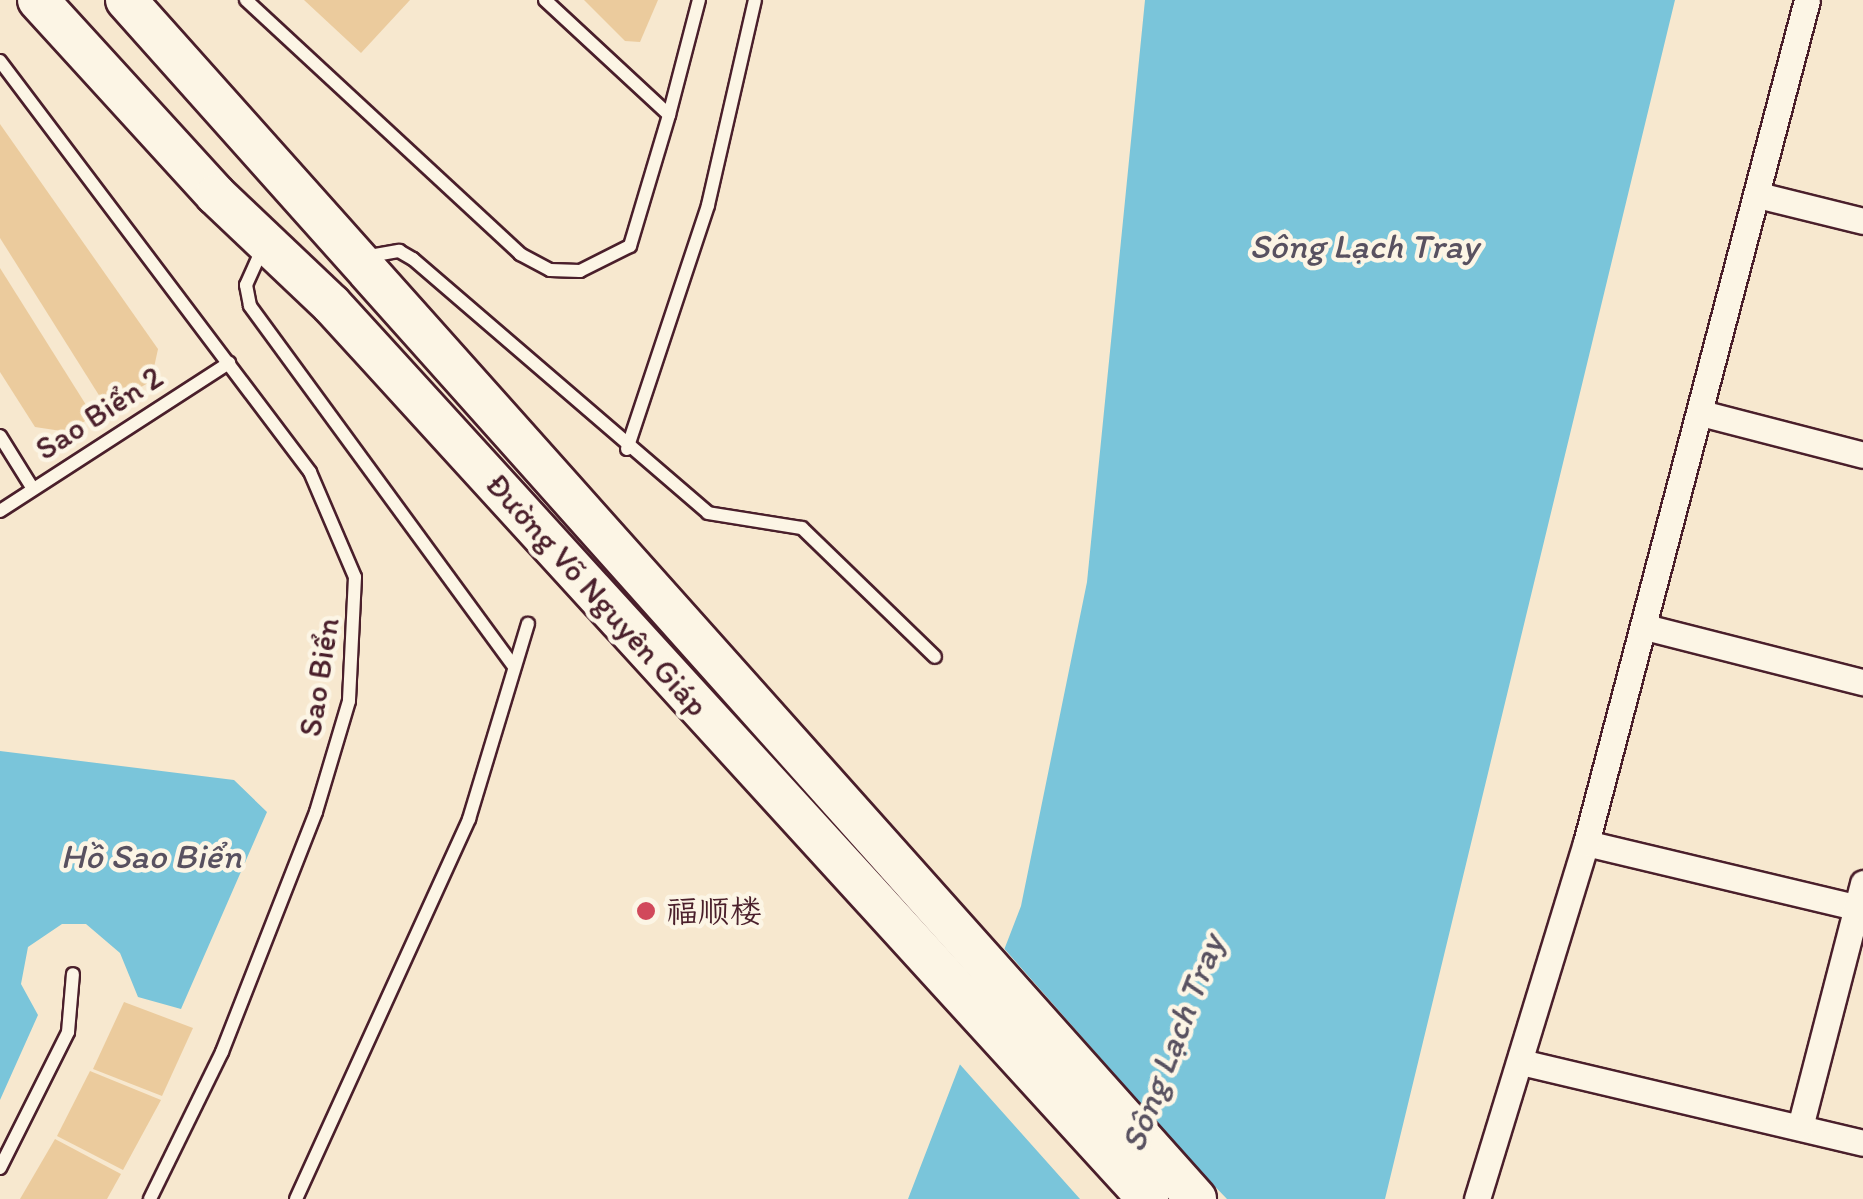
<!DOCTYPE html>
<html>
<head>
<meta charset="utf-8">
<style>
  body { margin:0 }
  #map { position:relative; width:1863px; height:1199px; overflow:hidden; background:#f7e8cf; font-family:Itim,"LXGW WenKai TC",sans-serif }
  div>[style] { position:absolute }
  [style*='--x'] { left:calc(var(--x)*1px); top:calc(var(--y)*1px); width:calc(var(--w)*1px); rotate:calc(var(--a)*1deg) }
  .water>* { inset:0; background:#7ac5da }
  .pier>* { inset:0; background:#f7e8cf }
  .building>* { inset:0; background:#ebcb9d }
  .roads { filter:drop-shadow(2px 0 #4a1f2b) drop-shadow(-2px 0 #4a1f2b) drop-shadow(0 2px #4a1f2b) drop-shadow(0 -2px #4a1f2b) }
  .service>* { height:12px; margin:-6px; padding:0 6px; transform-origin:6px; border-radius:6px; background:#fcf5e5 }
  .minor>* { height:25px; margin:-12.5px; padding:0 12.5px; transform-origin:12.5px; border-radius:12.5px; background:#fcf5e5 }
  .primary>* { height:40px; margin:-20px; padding:0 20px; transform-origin:20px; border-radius:20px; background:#fcf5e5 }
  .dots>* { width:28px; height:28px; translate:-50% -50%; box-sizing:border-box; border:5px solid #fcf5e5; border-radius:50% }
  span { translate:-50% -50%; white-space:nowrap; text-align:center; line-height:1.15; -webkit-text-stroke:9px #fcf5e5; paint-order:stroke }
  .street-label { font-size:32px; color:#4a1f2b }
  .poi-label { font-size:32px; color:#4a1f2b }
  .left { translate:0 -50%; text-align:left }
  .water-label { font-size:35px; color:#585160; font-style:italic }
</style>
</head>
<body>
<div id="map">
  <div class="water">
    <i style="clip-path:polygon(1145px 0,1675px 0,1385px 1199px,908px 1199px,1021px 906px,1087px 582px)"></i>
    <i style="clip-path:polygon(0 751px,234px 780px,267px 812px,181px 1009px,138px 997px,120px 953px,86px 924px,62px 924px,28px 947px,21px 984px,38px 1015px,0 1100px)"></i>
  </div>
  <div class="pier">
    <i style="clip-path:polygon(1001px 945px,1201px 1172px,1227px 1199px,1080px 1199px,956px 1060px)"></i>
  </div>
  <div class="building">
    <i style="clip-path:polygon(304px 0,410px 0,361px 53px)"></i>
    <i style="clip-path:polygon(584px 0,658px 0,640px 42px,625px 41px)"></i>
    <i style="clip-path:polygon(0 124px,158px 349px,151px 381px,107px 408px,0 238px)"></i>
    <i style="clip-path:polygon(0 268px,93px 416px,68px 432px,35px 427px,0 372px)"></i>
    <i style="clip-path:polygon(124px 1002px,193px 1028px,162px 1096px,93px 1069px)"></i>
    <i style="clip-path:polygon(90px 1071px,161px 1100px,123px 1170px,57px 1136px)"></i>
    <i style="clip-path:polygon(55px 1139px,121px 1174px,107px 1199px,20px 1199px)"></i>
  </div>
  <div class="roads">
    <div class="service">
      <i style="--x:246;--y:0;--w:374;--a:42.8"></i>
      <i style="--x:520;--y:254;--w:34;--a:28"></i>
      <i style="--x:550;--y:270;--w:30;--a:2"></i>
      <i style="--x:580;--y:271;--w:56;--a:-26.6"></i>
      <i style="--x:630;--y:246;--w:137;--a:-73.4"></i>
      <i style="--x:545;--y:0;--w:169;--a:42.8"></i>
      <i style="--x:669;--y:115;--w:119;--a:-75.4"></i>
      <i style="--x:0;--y:61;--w:515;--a:52.97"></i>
      <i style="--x:310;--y:472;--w:114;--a:66.8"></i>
      <i style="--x:355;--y:577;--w:124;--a:92.8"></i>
      <i style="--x:349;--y:701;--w:116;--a:106.6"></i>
      <i style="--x:316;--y:812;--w:258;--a:111.4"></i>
      <i style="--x:222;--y:1052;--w:164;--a:116.1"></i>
      <i style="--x:264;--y:245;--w:44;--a:114.2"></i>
      <i style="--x:246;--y:285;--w:21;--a:79"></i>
      <i style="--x:250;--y:306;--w:447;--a:53.8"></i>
      <i style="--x:364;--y:257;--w:36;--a:-10"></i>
      <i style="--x:399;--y:251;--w:16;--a:30"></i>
      <i style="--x:413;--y:259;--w:389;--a:40.7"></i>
      <i style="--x:708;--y:513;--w:95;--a:9.1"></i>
      <i style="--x:802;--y:528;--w:185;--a:44.1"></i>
      <i style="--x:0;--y:436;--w:62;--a:58.1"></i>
      <i style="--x:627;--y:449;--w:257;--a:-71.6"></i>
      <i style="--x:708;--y:205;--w:210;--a:-77.1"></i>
      <i style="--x:0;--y:511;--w:273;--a:-32.9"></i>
      <i style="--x:0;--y:1168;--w:152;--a:-63.4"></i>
      <i style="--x:68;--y:1032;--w:58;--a:-85.1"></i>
      <i style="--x:296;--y:1199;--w:418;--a:-65.5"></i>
      <i style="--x:469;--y:819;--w:204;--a:-73.2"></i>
    </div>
    <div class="minor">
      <i style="--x:1758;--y:195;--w:108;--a:13.9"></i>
      <i style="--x:1701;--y:413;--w:167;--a:14.5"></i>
      <i style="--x:1645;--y:627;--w:225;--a:14.2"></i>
      <i style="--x:1586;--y:843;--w:285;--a:13.4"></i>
      <i style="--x:1521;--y:1062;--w:351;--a:13.3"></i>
      <i style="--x:1800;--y:1127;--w:252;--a:-75.5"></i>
      <i style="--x:1477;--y:1199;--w:372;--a:-73"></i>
      <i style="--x:1586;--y:843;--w:871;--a:-75.31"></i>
    </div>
    <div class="primary">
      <i style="--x:38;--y:0;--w:264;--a:47.6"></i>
      <i style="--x:216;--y:195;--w:158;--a:43.5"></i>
      <i style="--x:331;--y:304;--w:1212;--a:47.61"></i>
      <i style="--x:126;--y:0;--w:1607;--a:48.25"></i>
    </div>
  </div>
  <div class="dots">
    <i style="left:646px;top:911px;background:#d1495b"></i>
  </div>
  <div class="street-label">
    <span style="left:99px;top:413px;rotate:-33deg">Sao Biển 2</span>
    <span style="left:597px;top:595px;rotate:48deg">Đường Võ Nguyên Giáp</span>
    <span style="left:319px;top:677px;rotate:-81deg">Sao Biển</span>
  </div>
  <div class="poi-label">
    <span class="left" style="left:666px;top:911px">福顺楼</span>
  </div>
  <div class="water-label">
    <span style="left:1364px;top:246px">Sông Lạch Tray</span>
    <span style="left:151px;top:856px">Hồ Sao Biển</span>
    <span style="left:1172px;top:1043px;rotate:-69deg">Sông Lạch Tray</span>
  </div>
</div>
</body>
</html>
